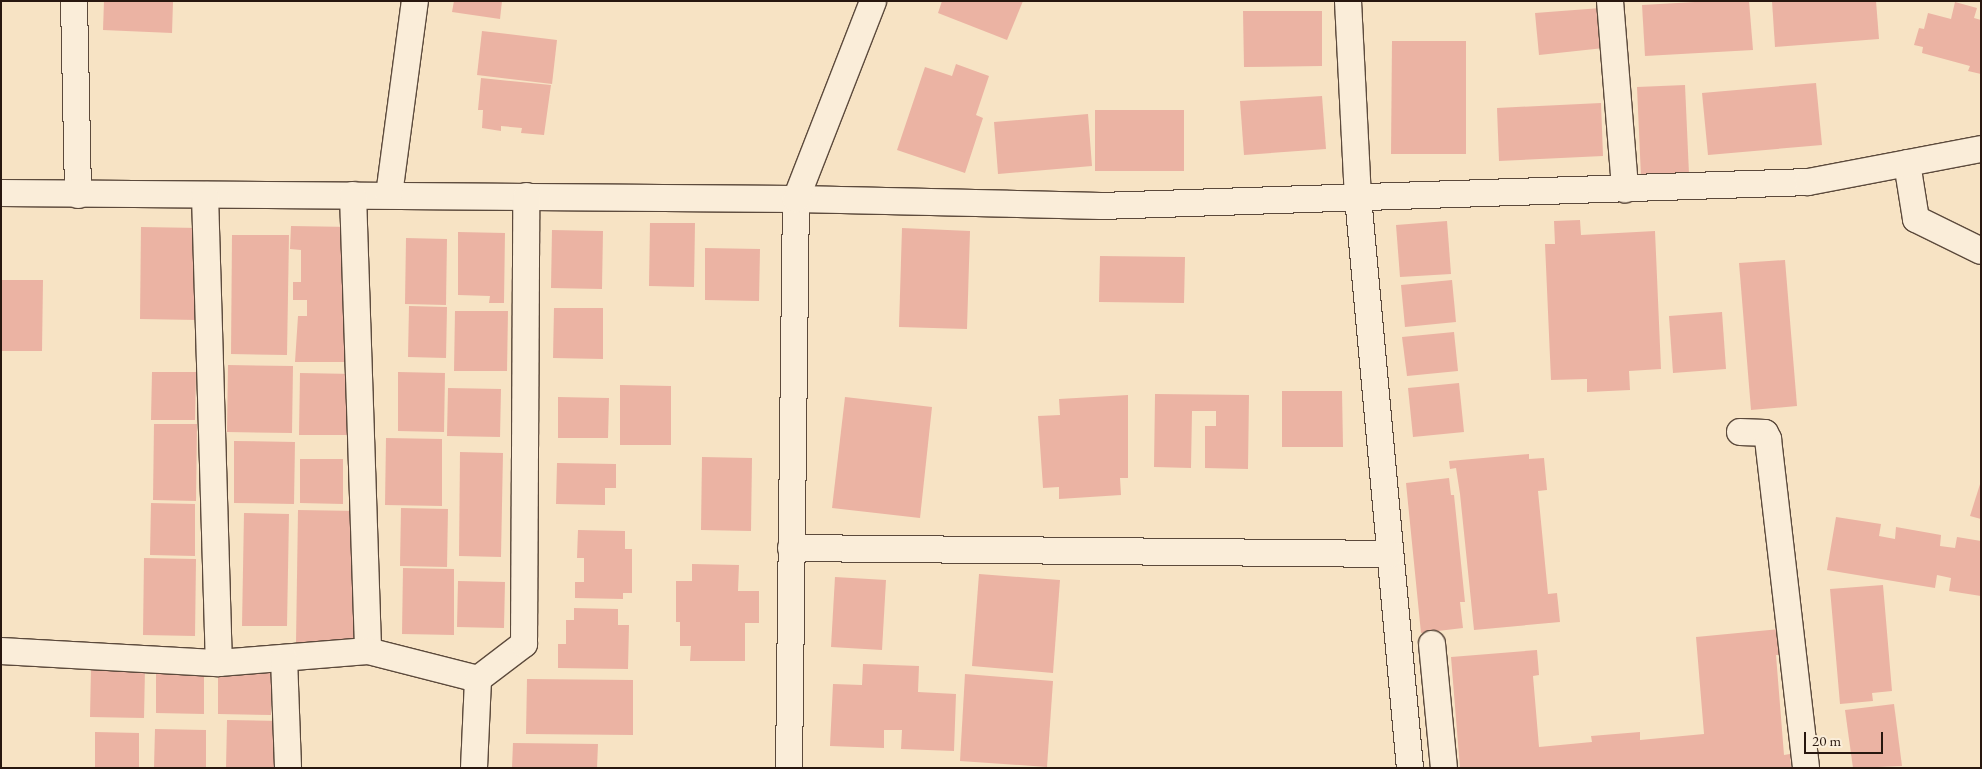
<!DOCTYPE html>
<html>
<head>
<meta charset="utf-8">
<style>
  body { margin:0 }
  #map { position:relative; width:1982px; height:769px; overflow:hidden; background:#f7e3c4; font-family:"EB Garamond",serif }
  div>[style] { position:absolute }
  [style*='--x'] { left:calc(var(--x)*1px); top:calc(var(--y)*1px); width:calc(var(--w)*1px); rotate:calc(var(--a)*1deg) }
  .building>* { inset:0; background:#ebb3a3 }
  .roads { filter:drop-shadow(1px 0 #5c4a3c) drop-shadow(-1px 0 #5c4a3c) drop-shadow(0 1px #5c4a3c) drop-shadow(0 -1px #5c4a3c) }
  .minor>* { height:26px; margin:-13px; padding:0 13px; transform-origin:13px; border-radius:13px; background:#faedd9 }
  span { translate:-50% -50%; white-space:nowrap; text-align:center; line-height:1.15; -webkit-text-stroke:4px #faedd9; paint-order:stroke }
  .frame { position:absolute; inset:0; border:2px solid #28170f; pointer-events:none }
  .scale { position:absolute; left:1804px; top:732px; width:79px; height:22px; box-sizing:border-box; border:2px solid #28170f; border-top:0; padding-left:6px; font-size:15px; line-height:18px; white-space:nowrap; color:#28170f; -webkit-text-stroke:4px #faedd9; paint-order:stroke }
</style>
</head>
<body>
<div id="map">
  <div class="building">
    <i style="clip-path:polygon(104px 1px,173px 1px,172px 33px,103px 30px)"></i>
    <i style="clip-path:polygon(454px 1px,502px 1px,500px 19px,452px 12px)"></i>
    <i style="clip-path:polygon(942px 1px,1023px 1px,1007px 40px,938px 13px)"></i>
    <i style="clip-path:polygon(1712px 1px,1749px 1px,1753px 50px,1645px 56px,1642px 5px)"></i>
    <i style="clip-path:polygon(1772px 1px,1876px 1px,1879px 39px,1775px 47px)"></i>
    <i style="clip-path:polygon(1955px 2px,1977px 8px,1974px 18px,1981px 20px,1981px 74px,1968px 71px,1970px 66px,1922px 53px,1923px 47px,1914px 45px,1919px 28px,1924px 29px,1928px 13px,1951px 19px)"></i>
    <i style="clip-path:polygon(1601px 8px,1604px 48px,1539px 55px,1535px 13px)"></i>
    <i style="clip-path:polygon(1243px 11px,1322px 11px,1322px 66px,1244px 67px)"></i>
    <i style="clip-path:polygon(482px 31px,557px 40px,552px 84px,477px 75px)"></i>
    <i style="clip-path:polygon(1392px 41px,1466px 41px,1466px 154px,1391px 154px)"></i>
    <i style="clip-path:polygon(956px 64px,989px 76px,976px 115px,983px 118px,965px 173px,897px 150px,925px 67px,952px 76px)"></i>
    <i style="clip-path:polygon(481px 78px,551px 85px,544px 135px,521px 133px,522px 128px,501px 126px,501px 131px,482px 128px,483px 110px,478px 110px)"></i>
    <i style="clip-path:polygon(1816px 83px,1822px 145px,1708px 155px,1702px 93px)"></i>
    <i style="clip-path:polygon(1685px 85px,1689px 174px,1641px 177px,1637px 87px)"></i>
    <i style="clip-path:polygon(1322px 96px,1326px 149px,1244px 155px,1240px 101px)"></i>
    <i style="clip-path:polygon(1601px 103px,1603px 156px,1499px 161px,1497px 108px)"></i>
    <i style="clip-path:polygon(1095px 110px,1184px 110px,1184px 171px,1095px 171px)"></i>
    <i style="clip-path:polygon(1088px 114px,1092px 166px,998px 174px,994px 122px)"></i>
    <i style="clip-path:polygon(1580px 220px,1581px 235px,1655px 231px,1661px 369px,1629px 371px,1630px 390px,1587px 392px,1587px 379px,1551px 380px,1545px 244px,1555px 244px,1554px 221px)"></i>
    <i style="clip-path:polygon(1447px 221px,1451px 274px,1400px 277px,1396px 225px)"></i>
    <i style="clip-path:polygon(650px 223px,695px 223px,694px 287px,649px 286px)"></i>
    <i style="clip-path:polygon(291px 226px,352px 227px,350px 362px,295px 362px,298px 316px,307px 316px,307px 300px,293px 300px,293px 282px,301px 282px,301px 250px,290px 249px)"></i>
    <i style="clip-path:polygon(141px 227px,199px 228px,198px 320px,140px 319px)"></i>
    <i style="clip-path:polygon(902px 228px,970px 231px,967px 329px,899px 327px)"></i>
    <i style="clip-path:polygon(552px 230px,603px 231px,602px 289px,551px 288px)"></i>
    <i style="clip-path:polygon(458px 232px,505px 233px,504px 303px,489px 303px,490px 296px,458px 295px)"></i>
    <i style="clip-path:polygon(232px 235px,289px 235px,287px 355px,231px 354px)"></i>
    <i style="clip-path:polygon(406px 238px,447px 239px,446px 305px,405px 304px)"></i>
    <i style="clip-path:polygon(705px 248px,760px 249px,759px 301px,705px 300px)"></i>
    <i style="clip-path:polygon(1100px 256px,1185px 257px,1184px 303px,1099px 302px)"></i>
    <i style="clip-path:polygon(1785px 260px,1797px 406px,1751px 410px,1739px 263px)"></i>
    <i style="clip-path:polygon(1px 280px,43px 280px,42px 351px,1px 351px)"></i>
    <i style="clip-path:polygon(1452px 280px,1456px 322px,1405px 327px,1401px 285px)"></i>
    <i style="clip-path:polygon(409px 306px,447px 307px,446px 358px,408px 357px)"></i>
    <i style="clip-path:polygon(554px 308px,603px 308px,603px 359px,553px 358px)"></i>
    <i style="clip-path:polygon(455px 311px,508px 311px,507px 371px,454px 371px)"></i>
    <i style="clip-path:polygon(1722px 312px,1726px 369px,1673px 373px,1669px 316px)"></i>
    <i style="clip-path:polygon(1454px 332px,1458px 371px,1407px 376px,1402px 337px)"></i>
    <i style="clip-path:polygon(228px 365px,293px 366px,292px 433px,227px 432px)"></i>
    <i style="clip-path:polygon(152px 372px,196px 372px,195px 420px,151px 420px)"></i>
    <i style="clip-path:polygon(398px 372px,445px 373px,444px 432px,398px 431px)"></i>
    <i style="clip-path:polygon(300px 373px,354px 374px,353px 435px,299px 435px)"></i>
    <i style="clip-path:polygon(1459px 383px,1464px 432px,1413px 437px,1408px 388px)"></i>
    <i style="clip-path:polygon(620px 385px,671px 386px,671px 445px,620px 445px)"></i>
    <i style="clip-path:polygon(448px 388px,501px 389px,500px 437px,447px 436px)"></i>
    <i style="clip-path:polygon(1282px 391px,1342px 391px,1343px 447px,1282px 447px)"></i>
    <i style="clip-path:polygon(1155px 394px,1249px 395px,1248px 469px,1205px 468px,1205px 426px,1216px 426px,1216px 411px,1192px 411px,1191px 468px,1154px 467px)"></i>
    <i style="clip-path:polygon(1128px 395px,1128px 478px,1120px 478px,1121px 495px,1059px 499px,1059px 487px,1043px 488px,1038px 416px,1060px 415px,1059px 399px)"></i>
    <i style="clip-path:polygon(558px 397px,609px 398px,608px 438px,558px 438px)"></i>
    <i style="clip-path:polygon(845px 397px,932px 407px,920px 518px,832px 508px)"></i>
    <i style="clip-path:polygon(154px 424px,197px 424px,196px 501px,153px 500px)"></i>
    <i style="clip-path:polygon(386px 438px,442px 439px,442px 506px,385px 505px)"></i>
    <i style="clip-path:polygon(234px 441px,295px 442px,294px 504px,234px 503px)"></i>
    <i style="clip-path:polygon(460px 452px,503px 453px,501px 557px,459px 556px)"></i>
    <i style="clip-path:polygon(1529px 454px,1529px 459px,1544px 458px,1547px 490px,1538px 491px,1548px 594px,1557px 593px,1560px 622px,1474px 630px,1460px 494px,1456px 468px,1450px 469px,1449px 461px)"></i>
    <i style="clip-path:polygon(702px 457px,752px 458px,751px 531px,701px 530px)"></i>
    <i style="clip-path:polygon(300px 459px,343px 459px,343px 504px,300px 503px)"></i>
    <i style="clip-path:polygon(557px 463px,616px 464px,616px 488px,605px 488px,605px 505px,556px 504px)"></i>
    <i style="clip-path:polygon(1449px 478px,1451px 495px,1454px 495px,1465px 602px,1460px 602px,1463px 628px,1421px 633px,1406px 483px)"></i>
    <i style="clip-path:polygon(1981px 481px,1981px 519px,1970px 516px)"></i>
    <i style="clip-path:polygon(151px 503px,195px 504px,195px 556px,150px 555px)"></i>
    <i style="clip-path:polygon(401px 508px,448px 509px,447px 567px,400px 566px)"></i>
    <i style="clip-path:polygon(298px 510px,359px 511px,358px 644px,296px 643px)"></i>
    <i style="clip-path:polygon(244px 513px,289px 514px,287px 626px,242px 626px)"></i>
    <i style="clip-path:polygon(1836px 517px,1881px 524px,1879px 536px,1895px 539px,1896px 527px,1941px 535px,1940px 546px,1955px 548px,1957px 537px,1981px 541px,1981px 596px,1949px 591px,1951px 578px,1937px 575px,1935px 588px,1827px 570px)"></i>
    <i style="clip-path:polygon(578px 530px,625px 531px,625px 549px,632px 549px,632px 593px,623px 593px,623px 599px,575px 598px,575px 582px,584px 582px,584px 558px,577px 558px)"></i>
    <i style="clip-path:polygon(144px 558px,196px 559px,195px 636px,143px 635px)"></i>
    <i style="clip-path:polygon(692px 564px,739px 565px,738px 591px,759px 591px,759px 623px,745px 623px,745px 661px,690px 661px,691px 646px,680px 646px,680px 622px,676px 622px,676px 581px,692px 581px)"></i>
    <i style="clip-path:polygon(403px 568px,454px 569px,454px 635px,402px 634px)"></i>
    <i style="clip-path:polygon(979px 574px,1060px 580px,1053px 673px,972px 666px)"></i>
    <i style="clip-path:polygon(835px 577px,886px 580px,882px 650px,831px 647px)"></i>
    <i style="clip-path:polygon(458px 581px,505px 582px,504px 628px,457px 627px)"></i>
    <i style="clip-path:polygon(1883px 585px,1892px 691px,1872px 693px,1873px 701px,1840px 704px,1830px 589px)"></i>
    <i style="clip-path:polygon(574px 608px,618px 609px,618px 625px,629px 625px,628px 669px,558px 668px,558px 644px,566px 644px,566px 620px,574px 620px)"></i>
    <i style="clip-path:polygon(1780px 629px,1781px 655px,1776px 655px,1784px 755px,1790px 754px,1791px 768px,1460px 768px,1451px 657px,1537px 650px,1539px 675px,1533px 676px,1539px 747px,1592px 742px,1591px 736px,1640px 732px,1640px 740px,1704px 734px,1696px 637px)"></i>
    <i style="clip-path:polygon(863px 664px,919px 666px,918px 692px,956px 694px,954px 751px,901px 749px,902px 730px,884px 730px,884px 748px,830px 746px,833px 684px,862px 685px)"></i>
    <i style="clip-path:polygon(218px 666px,271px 667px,271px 715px,218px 714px)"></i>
    <i style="clip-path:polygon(91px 669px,145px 669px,144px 718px,90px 717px)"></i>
    <i style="clip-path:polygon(156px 670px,204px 671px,204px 714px,156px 713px)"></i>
    <i style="clip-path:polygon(965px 674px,1053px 681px,1047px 767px,960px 761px)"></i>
    <i style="clip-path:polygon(527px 679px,633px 680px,633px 735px,526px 734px)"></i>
    <i style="clip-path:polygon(1894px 704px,1902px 766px,1853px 768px,1845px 710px)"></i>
    <i style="clip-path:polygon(227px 720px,281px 721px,280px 768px,226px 768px)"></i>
    <i style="clip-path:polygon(155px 729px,206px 730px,206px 768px,154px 768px)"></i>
    <i style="clip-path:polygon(95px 732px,139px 733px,139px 768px,95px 768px)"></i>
    <i style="clip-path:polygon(513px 743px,598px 744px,597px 768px,512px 768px)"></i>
  </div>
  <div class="roads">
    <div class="minor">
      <i style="--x:74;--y:1;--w:194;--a:88.8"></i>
      <i style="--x:1348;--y:1;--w:196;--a:87.1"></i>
      <i style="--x:1358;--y:197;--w:573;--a:84.8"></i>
      <i style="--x:1610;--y:1;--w:189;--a:85.4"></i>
      <i style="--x:1907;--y:163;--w:57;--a:80.9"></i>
      <i style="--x:1916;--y:219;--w:72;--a:26.2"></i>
      <i style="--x:1;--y:193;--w:795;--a:0.43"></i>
      <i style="--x:796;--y:199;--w:305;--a:1.3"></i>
      <i style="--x:1101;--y:206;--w:707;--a:-1.94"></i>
      <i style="--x:1808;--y:182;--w:176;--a:-10.8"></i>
      <i style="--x:205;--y:195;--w:468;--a:88.3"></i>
      <i style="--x:353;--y:195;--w:456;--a:88.1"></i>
      <i style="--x:389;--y:195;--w:196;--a:-82.4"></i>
      <i style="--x:1740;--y:432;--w:25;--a:2"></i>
      <i style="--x:1765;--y:433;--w:7;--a:63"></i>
      <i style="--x:1768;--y:439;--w:331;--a:83.4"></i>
      <i style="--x:791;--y:548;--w:599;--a:0.57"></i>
      <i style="--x:1432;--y:644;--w:125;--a:84.5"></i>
      <i style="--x:1;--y:651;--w:218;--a:3.2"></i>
      <i style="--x:219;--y:663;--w:149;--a:-4.6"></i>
      <i style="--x:368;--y:651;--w:114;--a:14.3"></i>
      <i style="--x:284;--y:658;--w:110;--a:87.9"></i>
      <i style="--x:474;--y:768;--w:89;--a:-87.4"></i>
      <i style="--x:478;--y:679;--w:58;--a:-37.3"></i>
      <i style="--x:524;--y:644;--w:448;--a:-89.7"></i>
      <i style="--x:789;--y:768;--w:569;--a:-89.3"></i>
      <i style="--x:796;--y:199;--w:212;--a:-68.7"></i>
    </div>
  </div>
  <div class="frame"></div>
  <div class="scale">20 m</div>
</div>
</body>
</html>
